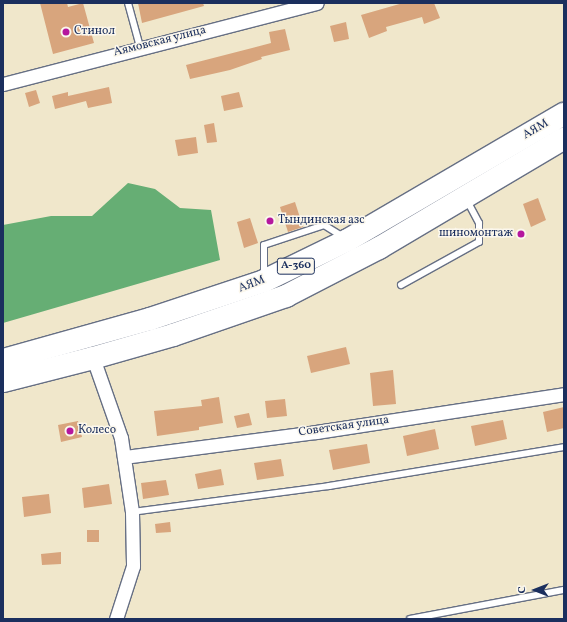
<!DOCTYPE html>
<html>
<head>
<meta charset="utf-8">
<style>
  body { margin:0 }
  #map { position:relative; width:567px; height:622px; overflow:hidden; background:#f0e7cb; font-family:Vollkorn,serif }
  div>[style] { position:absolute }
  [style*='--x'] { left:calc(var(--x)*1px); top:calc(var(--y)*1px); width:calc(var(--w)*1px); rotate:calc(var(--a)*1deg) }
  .forest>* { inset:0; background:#66ae74 }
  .building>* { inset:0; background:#d8a57d }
  .roads { filter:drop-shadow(1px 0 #666f84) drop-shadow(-1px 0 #666f84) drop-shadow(0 1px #666f84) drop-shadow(0 -1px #666f84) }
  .lane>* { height:6px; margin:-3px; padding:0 3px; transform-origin:3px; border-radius:3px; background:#fff }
  .street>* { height:13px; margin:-6.5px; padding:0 6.5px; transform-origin:6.5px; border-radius:6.5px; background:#fff }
  .highway>* { height:22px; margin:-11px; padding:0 11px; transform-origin:11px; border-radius:11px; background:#fff }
  .dots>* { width:11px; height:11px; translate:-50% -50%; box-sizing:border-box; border:2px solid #fbf7ec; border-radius:50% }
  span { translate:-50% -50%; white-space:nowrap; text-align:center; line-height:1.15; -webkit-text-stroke:3px #fbf7ec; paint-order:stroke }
  .shield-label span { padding:1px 3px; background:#fbf7ec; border:1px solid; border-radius:3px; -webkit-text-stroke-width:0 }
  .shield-label { font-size:11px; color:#1b2f5e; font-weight:700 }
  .poi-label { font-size:12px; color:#1b2f5e }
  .left { translate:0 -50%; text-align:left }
  .right { translate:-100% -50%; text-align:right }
  .street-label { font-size:12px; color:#1b2f5e }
  .frame { position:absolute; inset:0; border:4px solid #1b2f5e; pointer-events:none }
  .north { position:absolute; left:515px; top:570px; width:40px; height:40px; -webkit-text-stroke:3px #fbf7ec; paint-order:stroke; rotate:270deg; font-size:11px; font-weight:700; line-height:16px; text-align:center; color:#1b2f5e }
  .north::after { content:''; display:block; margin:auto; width:14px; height:18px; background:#1b2f5e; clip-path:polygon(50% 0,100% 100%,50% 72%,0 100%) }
</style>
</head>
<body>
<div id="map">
  <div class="forest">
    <i style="clip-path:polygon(128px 183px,155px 189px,180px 208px,211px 210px,220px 260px,3px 323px,3px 225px,51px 216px,92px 216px)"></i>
  </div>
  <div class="building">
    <i style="clip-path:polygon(40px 3px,67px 3px,68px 7px,83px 3px,94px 43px,53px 54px)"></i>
    <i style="clip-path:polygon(138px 3px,203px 3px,204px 6px,142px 23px)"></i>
    <i style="clip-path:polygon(403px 3px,434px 3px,440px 18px,424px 24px,422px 17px,386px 27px,387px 31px,369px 38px,361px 15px)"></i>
    <i style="clip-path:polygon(346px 22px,349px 39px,334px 42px,330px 26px)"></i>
    <i style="clip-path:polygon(285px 29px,290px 50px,261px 57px,262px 59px,230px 70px,190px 79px,186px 65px,271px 43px,269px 32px)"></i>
    <i style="clip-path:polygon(109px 87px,112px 103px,88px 108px,86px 101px,55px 109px,52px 96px,68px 92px,68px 96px)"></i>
    <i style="clip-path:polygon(36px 90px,40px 103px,29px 107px,25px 93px)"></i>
    <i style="clip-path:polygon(239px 92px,243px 107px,224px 111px,221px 96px)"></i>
    <i style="clip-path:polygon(214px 123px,217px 142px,207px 143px,204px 125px)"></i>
    <i style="clip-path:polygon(196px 137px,198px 153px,178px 156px,175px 140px)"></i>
    <i style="clip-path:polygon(538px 198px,546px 220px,531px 227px,523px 204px)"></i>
    <i style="clip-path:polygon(295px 202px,303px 227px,288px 232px,280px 207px)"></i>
    <i style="clip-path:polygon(250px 218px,258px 243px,244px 248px,237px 222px)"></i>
    <i style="clip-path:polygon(346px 347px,350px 364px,311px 373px,307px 356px)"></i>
    <i style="clip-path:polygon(393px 370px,396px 404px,373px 406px,370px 373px)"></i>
    <i style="clip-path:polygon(219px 397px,223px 423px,199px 427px,199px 430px,157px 436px,154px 411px,202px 406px,201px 400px)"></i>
    <i style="clip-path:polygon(285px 399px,287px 416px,267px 418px,265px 401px)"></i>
    <i style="clip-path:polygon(564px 407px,564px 428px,547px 432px,543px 412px)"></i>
    <i style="clip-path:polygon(249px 413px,252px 425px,237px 428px,234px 416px)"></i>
    <i style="clip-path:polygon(503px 420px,507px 439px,475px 446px,471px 426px)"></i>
    <i style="clip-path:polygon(78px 421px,82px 437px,61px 442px,58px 425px)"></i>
    <i style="clip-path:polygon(435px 429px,439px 449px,407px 456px,403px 436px)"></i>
    <i style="clip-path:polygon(367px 444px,370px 463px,333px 470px,329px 450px)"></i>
    <i style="clip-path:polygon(281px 459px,284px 476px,257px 480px,254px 463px)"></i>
    <i style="clip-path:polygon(221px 469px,224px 485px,198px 489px,195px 474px)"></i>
    <i style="clip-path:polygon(166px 480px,169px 495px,143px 499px,141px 483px)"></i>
    <i style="clip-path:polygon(109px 484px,112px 504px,84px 508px,82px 488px)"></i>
    <i style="clip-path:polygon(49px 494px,51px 513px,24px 517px,22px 497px)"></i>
    <i style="clip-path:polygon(170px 522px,171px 532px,156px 533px,155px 524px)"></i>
    <i style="clip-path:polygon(87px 530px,99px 530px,99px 542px,87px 542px)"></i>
    <i style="clip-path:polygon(61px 552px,61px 564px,42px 565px,41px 554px)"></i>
  </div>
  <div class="roads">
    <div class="lane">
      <i style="--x:128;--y:3;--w:46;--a:74.7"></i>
      <i style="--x:264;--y:276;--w:31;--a:-90"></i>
      <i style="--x:264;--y:245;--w:63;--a:-18.4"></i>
      <i style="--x:324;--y:225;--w:22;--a:32"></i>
      <i style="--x:401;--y:285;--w:89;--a:-28.9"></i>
      <i style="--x:479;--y:242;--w:19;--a:-90"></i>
      <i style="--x:479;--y:223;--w:26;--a:-118"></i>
      <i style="--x:132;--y:512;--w:199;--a:-7.5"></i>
      <i style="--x:329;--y:486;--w:238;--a:-9.4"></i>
      <i style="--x:410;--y:619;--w:157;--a:-10.7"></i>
    </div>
    <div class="street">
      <i style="--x:3;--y:84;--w:324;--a:-14.5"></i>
      <i style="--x:93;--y:358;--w:85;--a:70.7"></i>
      <i style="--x:121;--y:438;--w:75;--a:81.5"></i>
      <i style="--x:132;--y:512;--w:54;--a:88.9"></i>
      <i style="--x:133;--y:566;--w:56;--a:107.8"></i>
      <i style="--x:124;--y:457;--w:194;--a:-7.4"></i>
      <i style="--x:316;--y:432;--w:251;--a:-8.7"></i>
    </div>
    <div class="highway">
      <i style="--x:3;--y:360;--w:153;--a:-15.6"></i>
      <i style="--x:150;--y:319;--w:120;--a:-18.4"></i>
      <i style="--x:264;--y:281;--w:93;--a:-26"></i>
      <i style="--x:348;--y:240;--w:250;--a:-30.3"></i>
      <i style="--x:3;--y:381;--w:93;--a:-14.3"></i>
      <i style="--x:93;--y:358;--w:83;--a:-16"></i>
      <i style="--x:173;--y:335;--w:120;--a:-19"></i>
      <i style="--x:286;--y:296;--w:105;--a:-27.3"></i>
      <i style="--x:379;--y:248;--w:215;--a:-30.7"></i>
    </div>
  </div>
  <div class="dots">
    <i style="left:66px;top:32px;background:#b5179e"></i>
    <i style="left:270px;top:221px;background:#b5179e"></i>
    <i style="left:521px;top:234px;background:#b5179e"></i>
    <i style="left:70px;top:431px;background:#b5179e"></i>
  </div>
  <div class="shield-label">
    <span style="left:296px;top:266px">А-360</span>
  </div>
  <div class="poi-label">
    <span class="left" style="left:74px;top:32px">Стинол</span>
    <span class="left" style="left:278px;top:221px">Тындинская азс</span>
    <span class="right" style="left:513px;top:234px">шиномонтаж</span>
    <span class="left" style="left:78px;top:431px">Колесо</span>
  </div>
  <div class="street-label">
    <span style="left:160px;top:42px;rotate:-14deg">Аямовская улица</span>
    <span style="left:536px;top:130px;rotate:-30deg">АЯМ</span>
    <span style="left:252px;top:285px;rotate:-21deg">АЯМ</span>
    <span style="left:344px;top:427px;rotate:-8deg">Советская улица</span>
  </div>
  <div class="frame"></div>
  <div class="north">С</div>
</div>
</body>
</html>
